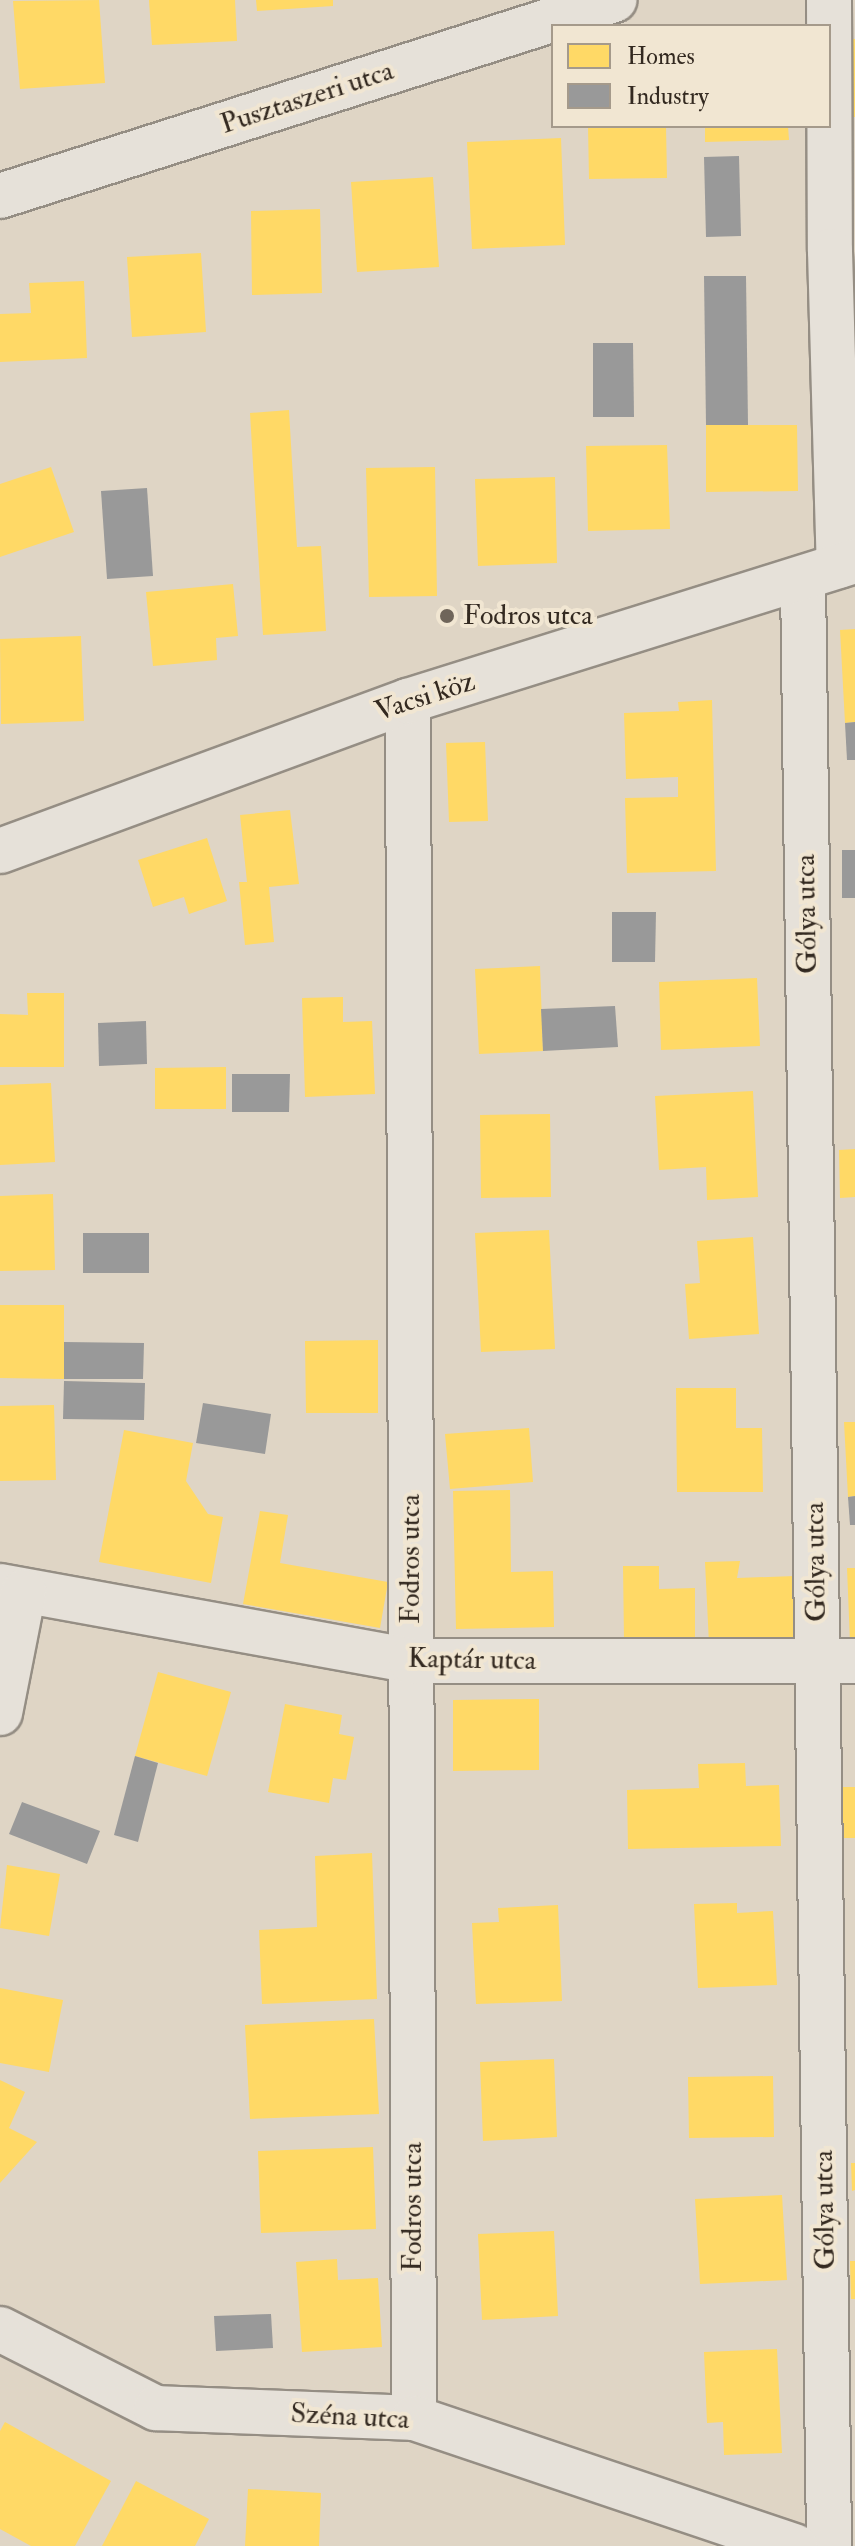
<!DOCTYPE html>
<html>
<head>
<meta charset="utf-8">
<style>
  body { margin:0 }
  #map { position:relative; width:855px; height:2546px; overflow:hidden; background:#dfd5c5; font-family:"IM FELL Double Pica",serif }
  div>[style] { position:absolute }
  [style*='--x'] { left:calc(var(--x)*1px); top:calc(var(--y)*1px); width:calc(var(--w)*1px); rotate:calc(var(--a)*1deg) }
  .homes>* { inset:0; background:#ffd966 }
  .industry>* { inset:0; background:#999 }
  .roads { filter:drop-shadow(2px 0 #958e84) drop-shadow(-2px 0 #958e84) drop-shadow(0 2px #958e84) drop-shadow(0 -2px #958e84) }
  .street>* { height:44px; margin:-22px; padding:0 22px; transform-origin:22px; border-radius:22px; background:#e6e1d9 }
  .secondary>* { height:44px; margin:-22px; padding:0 22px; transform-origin:22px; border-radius:22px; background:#e6e1d9 }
  .dots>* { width:22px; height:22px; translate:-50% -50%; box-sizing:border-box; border:4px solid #f1e6d2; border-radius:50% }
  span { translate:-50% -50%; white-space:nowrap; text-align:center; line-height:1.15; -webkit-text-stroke:8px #f1e6d2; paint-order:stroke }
  .street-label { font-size:28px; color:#332920 }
  .poi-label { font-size:28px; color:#332920 }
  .left { translate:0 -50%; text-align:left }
  .legend { position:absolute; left:551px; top:24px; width:280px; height:104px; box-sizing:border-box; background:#f1e6d2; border:2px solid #a59a8b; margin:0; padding:10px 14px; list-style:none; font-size:24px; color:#332920 }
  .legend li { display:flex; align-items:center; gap:16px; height:40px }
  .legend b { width:40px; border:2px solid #a59a8b }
</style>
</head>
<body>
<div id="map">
  <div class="homes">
    <i style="clip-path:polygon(99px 0,105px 83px,20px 89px,13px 1px)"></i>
    <i style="clip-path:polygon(149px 0,235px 0,237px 41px,152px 45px)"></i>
    <i style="clip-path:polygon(256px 0,333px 0,333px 6px,257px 11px)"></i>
    <i style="clip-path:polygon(855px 39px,855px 117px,839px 118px,836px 40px)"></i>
    <i style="clip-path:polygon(588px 126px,666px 126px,667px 178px,589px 179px)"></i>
    <i style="clip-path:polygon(705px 126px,788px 126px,789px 140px,705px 142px)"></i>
    <i style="clip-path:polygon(561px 138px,565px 245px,472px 249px,467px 142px)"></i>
    <i style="clip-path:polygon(433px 177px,439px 267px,357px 272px,351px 182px)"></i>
    <i style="clip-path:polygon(320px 209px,322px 293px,252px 295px,251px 211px)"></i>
    <i style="clip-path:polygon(201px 253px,206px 332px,132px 337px,127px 257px)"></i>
    <i style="clip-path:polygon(84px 281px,87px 358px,0 362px,0 314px,31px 313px,29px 283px)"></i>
    <i style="clip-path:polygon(289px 410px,297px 547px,321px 546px,326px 631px,263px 635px,250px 413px)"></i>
    <i style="clip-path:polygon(706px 425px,797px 425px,798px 491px,706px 492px)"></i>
    <i style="clip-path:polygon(667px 445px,670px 529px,588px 531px,586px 446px)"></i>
    <i style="clip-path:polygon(51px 467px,74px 532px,0 557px,0 484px)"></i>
    <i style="clip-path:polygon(435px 467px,437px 596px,369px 597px,366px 468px)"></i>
    <i style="clip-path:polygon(555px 477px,557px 563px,478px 566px,475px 479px)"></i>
    <i style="clip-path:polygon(233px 584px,238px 636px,216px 638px,217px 660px,153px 666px,146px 592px)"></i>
    <i style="clip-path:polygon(855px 629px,855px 722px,845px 723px,840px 630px)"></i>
    <i style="clip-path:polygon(81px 636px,84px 721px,1px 724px,0 639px)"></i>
    <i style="clip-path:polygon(712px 700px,716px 871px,627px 873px,625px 798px,678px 797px,678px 777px,626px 779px,624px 713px,679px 711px,678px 702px)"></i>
    <i style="clip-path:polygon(485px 742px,488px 821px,449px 822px,446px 743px)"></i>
    <i style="clip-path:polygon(290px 810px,299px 884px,269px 887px,274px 942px,245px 945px,239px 882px,247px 882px,240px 815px)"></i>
    <i style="clip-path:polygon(207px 838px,227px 901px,189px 914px,184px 897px,153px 907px,138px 860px)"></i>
    <i style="clip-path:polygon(540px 966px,543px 1051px,479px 1054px,475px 969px)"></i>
    <i style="clip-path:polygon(757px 978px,760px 1046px,661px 1050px,659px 982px)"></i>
    <i style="clip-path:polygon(27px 993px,64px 993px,64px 1067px,0 1067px,0 1014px,28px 1015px)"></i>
    <i style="clip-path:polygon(343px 997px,343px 1022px,372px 1021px,375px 1094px,305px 1097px,302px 998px)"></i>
    <i style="clip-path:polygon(226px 1067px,226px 1109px,155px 1109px,155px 1068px)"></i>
    <i style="clip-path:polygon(51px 1083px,55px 1162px,0 1165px,0 1085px)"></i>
    <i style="clip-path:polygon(753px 1091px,758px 1197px,707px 1200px,706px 1167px,659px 1170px,655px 1096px)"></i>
    <i style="clip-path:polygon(550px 1114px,551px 1197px,481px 1198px,480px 1115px)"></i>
    <i style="clip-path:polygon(855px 1149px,855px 1197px,840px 1198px,839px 1150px)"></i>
    <i style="clip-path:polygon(53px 1194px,55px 1270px,0 1271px,0 1196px)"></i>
    <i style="clip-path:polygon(549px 1230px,555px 1349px,481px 1352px,475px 1233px)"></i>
    <i style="clip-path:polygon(753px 1237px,759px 1334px,689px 1339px,685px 1284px,700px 1283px,697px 1241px)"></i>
    <i style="clip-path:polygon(0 1305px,64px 1305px,64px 1379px,0 1378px)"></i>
    <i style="clip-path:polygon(378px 1340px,378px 1413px,306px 1413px,305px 1341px)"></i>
    <i style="clip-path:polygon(676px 1388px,736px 1388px,736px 1428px,762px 1428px,763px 1492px,677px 1492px)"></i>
    <i style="clip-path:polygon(54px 1405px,56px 1480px,0 1481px,0 1406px)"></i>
    <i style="clip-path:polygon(844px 1422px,855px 1422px,855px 1496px,848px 1497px)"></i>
    <i style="clip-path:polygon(529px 1428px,533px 1482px,450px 1489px,445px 1434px)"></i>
    <i style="clip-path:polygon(124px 1430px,193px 1443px,186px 1481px,208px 1514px,223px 1517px,211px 1583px,99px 1562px)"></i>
    <i style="clip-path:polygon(510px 1490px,511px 1572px,553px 1571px,554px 1627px,456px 1629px,453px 1491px)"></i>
    <i style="clip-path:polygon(260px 1511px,288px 1515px,280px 1563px,388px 1582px,380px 1628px,243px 1604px)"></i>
    <i style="clip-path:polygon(740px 1561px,737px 1578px,795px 1576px,798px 1640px,709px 1644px,705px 1562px)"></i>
    <i style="clip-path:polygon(623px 1566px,659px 1566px,659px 1589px,695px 1588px,695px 1640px,624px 1641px)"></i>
    <i style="clip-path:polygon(847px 1568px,855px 1568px,855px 1642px,850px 1642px)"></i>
    <i style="clip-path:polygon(158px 1672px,231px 1692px,207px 1776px,135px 1756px)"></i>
    <i style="clip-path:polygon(539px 1699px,539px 1770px,453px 1771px,453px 1700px)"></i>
    <i style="clip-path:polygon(285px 1704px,342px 1715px,339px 1734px,354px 1737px,346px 1780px,333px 1778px,329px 1803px,268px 1792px)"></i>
    <i style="clip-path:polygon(745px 1763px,746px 1786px,779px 1785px,781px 1846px,628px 1849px,627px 1790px,699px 1788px,698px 1764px)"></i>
    <i style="clip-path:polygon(840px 1787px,855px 1787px,855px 1838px,843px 1838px)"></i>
    <i style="clip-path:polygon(372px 1853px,377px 1999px,262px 2004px,259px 1930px,317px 1927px,315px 1856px)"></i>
    <i style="clip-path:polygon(7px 1865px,60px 1874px,49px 1936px,0 1928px)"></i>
    <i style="clip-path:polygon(737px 1903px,737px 1913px,773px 1911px,777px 1985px,698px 1988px,694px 1904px)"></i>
    <i style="clip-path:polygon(558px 1905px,562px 2001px,476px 2004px,472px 1923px,499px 1922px,498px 1908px)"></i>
    <i style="clip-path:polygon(0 1988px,63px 2000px,49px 2072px,0 2063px)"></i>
    <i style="clip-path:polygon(374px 2019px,379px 2114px,250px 2119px,245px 2025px)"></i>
    <i style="clip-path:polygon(554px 2059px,557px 2137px,483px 2141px,480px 2062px)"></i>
    <i style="clip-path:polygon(773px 2076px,774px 2137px,689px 2138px,688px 2077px)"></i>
    <i style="clip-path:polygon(0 2080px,25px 2092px,9px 2128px,37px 2142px,0 2183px)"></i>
    <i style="clip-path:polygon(373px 2147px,376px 2229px,261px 2233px,258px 2151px)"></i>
    <i style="clip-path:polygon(851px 2163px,855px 2163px,855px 2190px,852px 2191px)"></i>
    <i style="clip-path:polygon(782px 2195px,787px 2280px,700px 2284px,695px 2199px)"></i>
    <i style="clip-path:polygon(554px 2231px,558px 2316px,482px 2320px,478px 2234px)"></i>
    <i style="clip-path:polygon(337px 2259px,338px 2280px,378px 2278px,382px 2347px,302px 2352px,296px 2262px)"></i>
    <i style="clip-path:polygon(850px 2261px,855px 2261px,855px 2299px,851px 2299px)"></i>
    <i style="clip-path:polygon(777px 2349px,782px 2453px,724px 2455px,723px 2422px,707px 2423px,704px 2352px)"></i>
    <i style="clip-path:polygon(5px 2422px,111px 2481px,75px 2546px,31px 2546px,0 2529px,0 2431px)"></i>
    <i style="clip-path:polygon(136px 2481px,209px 2519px,195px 2546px,102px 2546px)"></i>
    <i style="clip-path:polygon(248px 2489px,321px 2493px,319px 2546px,245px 2546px)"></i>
  </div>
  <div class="industry">
    <i style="clip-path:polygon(739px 156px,741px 236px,706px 237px,704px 157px)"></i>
    <i style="clip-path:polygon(704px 276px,746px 276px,748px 425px,706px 425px)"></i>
    <i style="clip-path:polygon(593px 343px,633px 343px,634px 417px,593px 417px)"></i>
    <i style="clip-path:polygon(147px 488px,153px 576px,107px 579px,101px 491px)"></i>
    <i style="clip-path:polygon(855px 722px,855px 760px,847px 760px,845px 723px)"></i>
    <i style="clip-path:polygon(842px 850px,855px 850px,855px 898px,842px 898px)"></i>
    <i style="clip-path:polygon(612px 912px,656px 912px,655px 962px,612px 962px)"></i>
    <i style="clip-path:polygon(615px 1006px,618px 1047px,543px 1051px,541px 1009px)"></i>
    <i style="clip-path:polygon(146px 1021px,147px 1064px,99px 1066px,98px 1023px)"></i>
    <i style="clip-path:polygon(232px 1074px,290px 1074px,289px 1112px,232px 1112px)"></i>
    <i style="clip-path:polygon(83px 1233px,149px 1233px,149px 1273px,83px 1273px)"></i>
    <i style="clip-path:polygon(64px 1342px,144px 1343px,143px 1379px,64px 1379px)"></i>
    <i style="clip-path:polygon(64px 1381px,145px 1383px,144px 1420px,63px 1419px)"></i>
    <i style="clip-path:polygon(203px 1403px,271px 1414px,265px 1454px,196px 1443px)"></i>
    <i style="clip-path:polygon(855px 1496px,855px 1525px,850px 1525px,848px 1497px)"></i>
    <i style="clip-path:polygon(135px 1756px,158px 1763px,138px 1842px,114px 1835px)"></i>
    <i style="clip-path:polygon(22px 1802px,100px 1831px,87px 1864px,9px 1834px)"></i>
    <i style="clip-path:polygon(271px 2314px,273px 2348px,216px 2351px,214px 2316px)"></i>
  </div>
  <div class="roads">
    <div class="street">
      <i style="--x:829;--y:0;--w:251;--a:89.8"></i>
      <i style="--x:830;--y:251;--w:315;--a:88.4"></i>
      <i style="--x:0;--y:196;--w:645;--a:-17.7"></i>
      <i style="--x:803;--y:579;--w:1967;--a:89.24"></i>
      <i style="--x:408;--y:701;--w:1717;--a:89.8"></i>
      <i style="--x:0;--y:1586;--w:418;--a:10.3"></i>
      <i style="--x:411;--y:1661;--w:444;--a:0"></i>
      <i style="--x:0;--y:1713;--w:124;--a:-78.9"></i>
      <i style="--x:0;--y:2329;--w:175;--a:26.9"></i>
      <i style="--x:156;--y:2408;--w:258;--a:2.2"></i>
      <i style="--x:414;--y:2418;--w:402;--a:18.6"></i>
    </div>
    <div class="secondary">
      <i style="--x:0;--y:851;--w:435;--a:-20.2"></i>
      <i style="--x:408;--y:701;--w:468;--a:-17.4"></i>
    </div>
  </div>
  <div class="dots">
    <i style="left:447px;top:616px;background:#6f655a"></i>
  </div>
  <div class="street-label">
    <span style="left:307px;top:98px;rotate:-18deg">Pusztaszeri utca</span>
    <span style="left:425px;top:697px;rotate:-18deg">Vacsi köz</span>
    <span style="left:807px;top:914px;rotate:-91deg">Gólya utca</span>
    <span style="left:411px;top:1559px;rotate:-90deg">Fodros utca</span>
    <span style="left:816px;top:1562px;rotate:-91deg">Gólya utca</span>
    <span style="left:472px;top:1660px;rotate:1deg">Kaptár utca</span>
    <span style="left:413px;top:2207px;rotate:-90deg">Fodros utca</span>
    <span style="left:825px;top:2210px;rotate:-91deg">Gólya utca</span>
    <span style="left:350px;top:2417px;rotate:3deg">Széna utca</span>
  </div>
  <div class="poi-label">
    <span class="left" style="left:463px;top:616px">Fodros utca</span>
  </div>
  <ul class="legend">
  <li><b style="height:22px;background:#ffd966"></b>Homes</li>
  <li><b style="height:22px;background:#999"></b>Industry</li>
  </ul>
</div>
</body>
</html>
